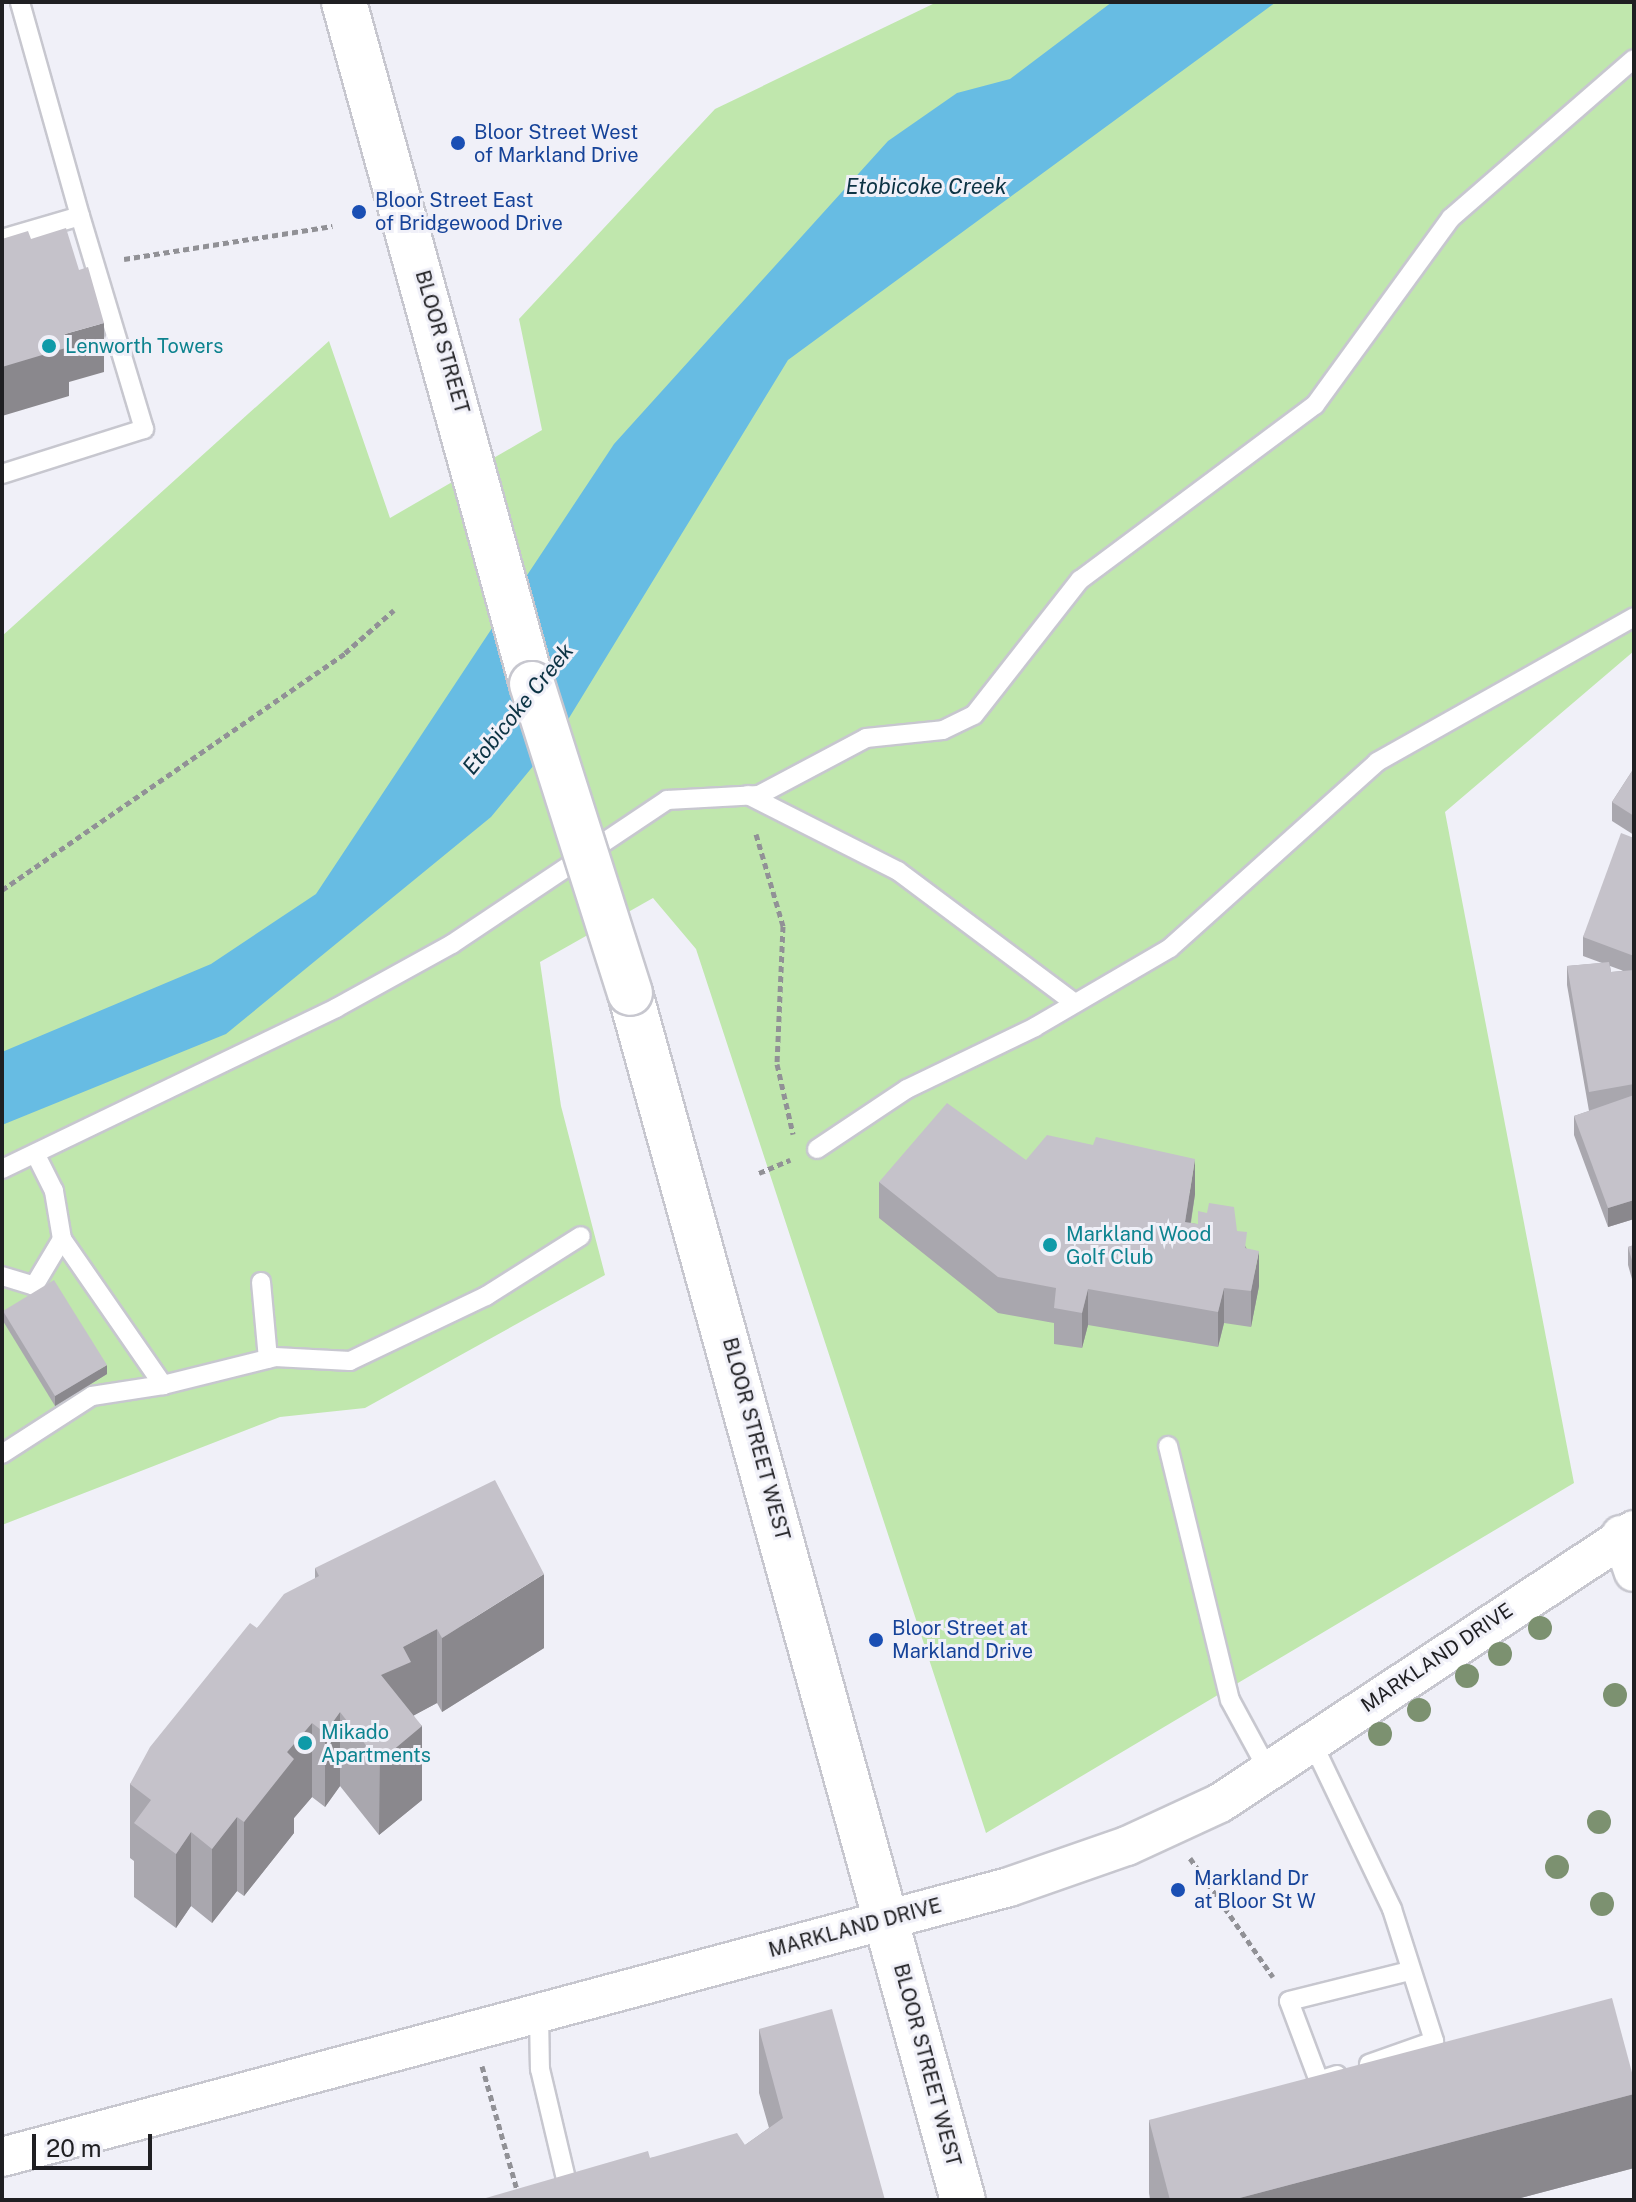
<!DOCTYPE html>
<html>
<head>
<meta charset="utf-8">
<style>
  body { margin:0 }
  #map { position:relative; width:1636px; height:2202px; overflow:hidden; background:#f0f0f8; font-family:"Public Sans",sans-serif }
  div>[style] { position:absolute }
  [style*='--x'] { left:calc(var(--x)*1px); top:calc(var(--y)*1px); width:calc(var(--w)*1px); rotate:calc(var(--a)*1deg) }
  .green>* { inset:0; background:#c0e7ad }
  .water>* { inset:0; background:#67bce3 }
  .path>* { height:5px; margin-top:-2.5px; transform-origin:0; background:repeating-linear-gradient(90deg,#919196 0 6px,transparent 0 10px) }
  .roads { filter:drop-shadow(2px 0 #c7c7cf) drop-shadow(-2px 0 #c7c7cf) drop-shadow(0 2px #c7c7cf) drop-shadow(0 -2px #c7c7cf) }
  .lane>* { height:18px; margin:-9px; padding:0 9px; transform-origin:9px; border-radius:9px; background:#fff }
  .street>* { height:38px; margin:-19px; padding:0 19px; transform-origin:19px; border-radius:19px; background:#fff }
  .secondary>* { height:44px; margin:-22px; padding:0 22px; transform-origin:22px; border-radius:22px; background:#fff }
  .bridges { filter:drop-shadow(2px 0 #c7c7cf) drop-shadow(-2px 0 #c7c7cf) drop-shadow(0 2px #c7c7cf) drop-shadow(0 -2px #c7c7cf) }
  .secondary-bridge>* { height:44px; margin:-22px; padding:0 22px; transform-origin:22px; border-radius:22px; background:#fff }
  .trees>* { width:24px; height:24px; margin:-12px; border-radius:50%; background:#7c9170 }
  .wall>* { inset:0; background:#a9a7ae }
  .shaded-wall>* { inset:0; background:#8a888d }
  .building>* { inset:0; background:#c5c2ca }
  .dots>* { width:22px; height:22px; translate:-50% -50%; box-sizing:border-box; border:4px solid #f0f0f8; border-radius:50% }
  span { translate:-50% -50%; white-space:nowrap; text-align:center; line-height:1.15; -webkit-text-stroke:6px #f0f0f8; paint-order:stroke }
  .transit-label { font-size:20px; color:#164399 }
  .left { translate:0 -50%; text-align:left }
  .street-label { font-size:20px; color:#1f1f22 }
  .culture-label { font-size:20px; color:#0d838f }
  .water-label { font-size:22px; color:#0c3344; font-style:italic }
  .frame { position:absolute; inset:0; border:4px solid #1f1f22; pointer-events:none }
  .scale { position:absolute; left:32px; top:2134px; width:120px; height:36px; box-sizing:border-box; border:4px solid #1f1f22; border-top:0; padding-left:10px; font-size:24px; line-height:28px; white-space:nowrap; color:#1f1f22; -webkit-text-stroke:6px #f0f0f8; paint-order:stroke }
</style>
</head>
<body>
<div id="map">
  <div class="green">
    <i style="clip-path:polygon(937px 2px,1634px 2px,1634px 651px,1445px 812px,1574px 1483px,986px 1833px,696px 949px,653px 898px,540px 962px,561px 1106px,605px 1275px,365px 1408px,280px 1417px,2px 1525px,2px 636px,329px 341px,390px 518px,542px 430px,519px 319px,715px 109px)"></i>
  </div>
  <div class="water">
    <i style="clip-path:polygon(1112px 2px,1276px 2px,788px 360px,558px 736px,491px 817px,226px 1034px,2px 1125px,2px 1052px,211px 964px,316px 894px,614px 444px,888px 141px,957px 93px,1010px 79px)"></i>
  </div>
  <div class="path">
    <i style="--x:124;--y:259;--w:211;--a:-9"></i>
    <i style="--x:756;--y:834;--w:96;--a:73.6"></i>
    <i style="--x:783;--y:926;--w:138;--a:92.5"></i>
    <i style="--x:777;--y:1064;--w:72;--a:77.1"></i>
    <i style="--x:2;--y:890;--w:417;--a:-34.6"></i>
    <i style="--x:345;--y:653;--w:65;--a:-41.3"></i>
    <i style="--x:759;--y:1173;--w:34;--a:-23"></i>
    <i style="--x:1190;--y:1858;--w:145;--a:55.1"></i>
    <i style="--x:482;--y:2066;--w:139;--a:74.2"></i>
  </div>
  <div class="roads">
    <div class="lane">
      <i style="--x:2;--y:239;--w:81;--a:-16.4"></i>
      <i style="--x:80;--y:216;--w:222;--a:-105.7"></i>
      <i style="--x:2;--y:474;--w:149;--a:-17.6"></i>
      <i style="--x:144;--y:429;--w:222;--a:-106.7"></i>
      <i style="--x:748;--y:795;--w:168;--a:26.9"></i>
      <i style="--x:898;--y:871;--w:219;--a:36.8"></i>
      <i style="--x:817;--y:1149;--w:108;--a:-33.7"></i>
      <i style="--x:907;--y:1089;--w:142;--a:-25.8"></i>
      <i style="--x:1035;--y:1027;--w:156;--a:-30.3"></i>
      <i style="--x:1170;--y:948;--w:278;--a:-41.9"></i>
      <i style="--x:1377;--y:762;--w:295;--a:-29.4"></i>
      <i style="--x:2;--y:1169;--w:371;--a:-25.7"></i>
      <i style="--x:336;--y:1008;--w:132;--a:-28.9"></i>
      <i style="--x:452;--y:944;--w:259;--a:-33.8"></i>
      <i style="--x:667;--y:800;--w:92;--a:-3.1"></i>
      <i style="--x:759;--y:795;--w:121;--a:-28"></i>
      <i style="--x:866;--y:738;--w:77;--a:-5.9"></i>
      <i style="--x:943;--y:730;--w:34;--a:-26"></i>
      <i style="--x:974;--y:715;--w:172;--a:-51.9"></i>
      <i style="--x:1080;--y:580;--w:293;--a:-36.7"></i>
      <i style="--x:1315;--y:405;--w:231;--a:-54"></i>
      <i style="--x:1451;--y:218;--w:242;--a:-41"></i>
      <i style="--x:62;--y:1239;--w:178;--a:55.3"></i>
      <i style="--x:163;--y:1385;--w:115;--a:-14"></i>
      <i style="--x:275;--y:1357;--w:75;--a:3.1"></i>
      <i style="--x:350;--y:1361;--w:151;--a:-25.5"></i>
      <i style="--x:486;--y:1296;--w:112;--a:-32.3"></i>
      <i style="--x:2;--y:1276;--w:34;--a:17"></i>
      <i style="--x:34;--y:1286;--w:55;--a:-59.2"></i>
      <i style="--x:62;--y:1239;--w:49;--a:-99.5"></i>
      <i style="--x:54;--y:1191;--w:42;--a:-116.6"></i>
      <i style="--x:261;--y:1282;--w:77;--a:84.8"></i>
      <i style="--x:1168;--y:1446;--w:261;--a:76.3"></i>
      <i style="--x:1230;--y:1700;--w:80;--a:61.5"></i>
      <i style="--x:2;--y:1454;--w:107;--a:-32.8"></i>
      <i style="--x:92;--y:1396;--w:72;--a:-8.8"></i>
      <i style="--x:1312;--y:1742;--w:185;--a:64.4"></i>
      <i style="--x:1392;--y:1909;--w:139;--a:72.3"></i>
      <i style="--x:1434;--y:2041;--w:69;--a:160.5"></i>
      <i style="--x:539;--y:2014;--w:55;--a:89"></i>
      <i style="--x:540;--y:2069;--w:135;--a:76.7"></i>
      <i style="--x:1337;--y:2075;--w:19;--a:162"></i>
      <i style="--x:1319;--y:2081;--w:85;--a:-110.6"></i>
      <i style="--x:1289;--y:2001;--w:124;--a:-14"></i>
    </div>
    <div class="street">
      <i style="--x:1621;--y:1535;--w:39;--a:71"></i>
      <i style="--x:2;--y:2157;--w:1043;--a:-15.01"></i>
      <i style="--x:1009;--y:1887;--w:125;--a:-19.2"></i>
      <i style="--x:1127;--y:1846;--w:102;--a:-24.8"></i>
      <i style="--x:1220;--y:1803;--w:496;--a:-33.4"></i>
    </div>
    <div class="secondary">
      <i style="--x:344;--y:2;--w:707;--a:74.59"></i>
      <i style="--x:630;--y:993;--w:1252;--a:74.58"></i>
    </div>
  </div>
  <div class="bridges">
    <div class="secondary-bridge">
      <i style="--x:532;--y:684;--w:324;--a:72.4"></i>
    </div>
  </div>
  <div class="trees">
    <i style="left:1540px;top:1628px"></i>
    <i style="left:1500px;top:1654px"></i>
    <i style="left:1467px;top:1676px"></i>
    <i style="left:1615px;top:1695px"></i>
    <i style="left:1419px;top:1710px"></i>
    <i style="left:1380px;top:1734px"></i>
    <i style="left:1599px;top:1822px"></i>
    <i style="left:1557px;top:1867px"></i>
    <i style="left:1602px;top:1904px"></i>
  </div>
  <div class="wall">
    <i style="clip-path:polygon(1634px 768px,1634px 835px,1612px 821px,1612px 802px)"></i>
    <i style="clip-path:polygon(evenodd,1634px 838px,1634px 1219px,1608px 1227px,1574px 1135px,1574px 1116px,1589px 1111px,1567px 985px,1567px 966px,1602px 963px,1583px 956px,1583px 937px,1634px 838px,1610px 966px,1621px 970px,1623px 971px,1611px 972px,1610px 966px)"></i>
    <i style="clip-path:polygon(1026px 1160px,1195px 1194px,1191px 1223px,1237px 1231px,1247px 1249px,1259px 1286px,1251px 1327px,1224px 1323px,1218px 1347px,1088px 1325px,1082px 1348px,1054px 1344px,1054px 1323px,998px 1313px,879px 1218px,879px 1182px)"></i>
    <i style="clip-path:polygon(1634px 1245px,1634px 1286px,1628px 1265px,1628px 1247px)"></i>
    <i style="clip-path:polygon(3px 1311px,107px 1374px,55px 1406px,3px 1321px)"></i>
    <i style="clip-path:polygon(315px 1568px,544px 1648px,442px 1712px,437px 1703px,414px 1715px,422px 1800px,379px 1835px,340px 1786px,325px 1807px,312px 1797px,294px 1818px,294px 1833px,244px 1896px,237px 1891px,212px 1923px,191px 1906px,176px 1928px,134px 1897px,134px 1861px,130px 1858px,130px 1784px,257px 1628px,315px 1579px)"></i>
    <i style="clip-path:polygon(759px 2029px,885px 2200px,650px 2158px,745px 2145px,769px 2128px,759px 2093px)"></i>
    <i style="clip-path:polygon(1634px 2080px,1634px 2168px,1513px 2200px,1150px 2200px,1149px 2193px,1149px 2120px)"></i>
  </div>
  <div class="shaded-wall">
    <i style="clip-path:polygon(104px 323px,104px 372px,69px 382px,69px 396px,2px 416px,2px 367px,65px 334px)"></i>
    <i style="clip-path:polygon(1195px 1159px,1195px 1194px,1185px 1258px,1185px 1222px)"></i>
    <i style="clip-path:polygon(1634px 1200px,1634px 1219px,1608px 1227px,1608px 1208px)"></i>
    <i style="clip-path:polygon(1259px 1251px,1259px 1286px,1251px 1327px,1251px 1291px)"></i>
    <i style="clip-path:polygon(1224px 1288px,1224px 1323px,1218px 1347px,1218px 1312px)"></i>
    <i style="clip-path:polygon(1088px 1289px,1088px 1325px,1082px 1348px,1082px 1313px)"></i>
    <i style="clip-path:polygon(107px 1365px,107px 1374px,55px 1406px,55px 1396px)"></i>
    <i style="clip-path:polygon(544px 1574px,544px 1648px,442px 1712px,442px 1638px)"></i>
    <i style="clip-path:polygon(437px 1629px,437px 1703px,411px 1717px,422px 1726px,422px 1800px,379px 1835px,381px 1675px,403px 1647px)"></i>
    <i style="clip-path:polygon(340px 1712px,340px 1786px,325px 1807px,325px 1733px)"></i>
    <i style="clip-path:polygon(312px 1723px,312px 1797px,294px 1818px,294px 1833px,244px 1896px,244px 1822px,287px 1752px)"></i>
    <i style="clip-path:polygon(237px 1817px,237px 1891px,212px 1923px,212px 1849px)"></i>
    <i style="clip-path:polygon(191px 1832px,191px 1906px,176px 1928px,176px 1854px)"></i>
    <i style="clip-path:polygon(1634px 2094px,1634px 2168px,1513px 2200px,1232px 2200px)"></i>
  </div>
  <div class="building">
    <i style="clip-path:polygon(66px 228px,79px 270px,88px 267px,104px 323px,65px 334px,69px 347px,2px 367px,2px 239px,28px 231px,31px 239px)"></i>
    <i style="clip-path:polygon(1634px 768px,1634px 816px,1612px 802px)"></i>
    <i style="clip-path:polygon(1621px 833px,1634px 838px,1634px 956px,1583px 937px)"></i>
    <i style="clip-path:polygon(1609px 962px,1611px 972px,1634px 970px,1634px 1084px,1589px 1092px,1567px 966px)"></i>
    <i style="clip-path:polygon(1634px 1095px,1634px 1200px,1608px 1208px,1574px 1116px)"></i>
    <i style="clip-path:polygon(947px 1103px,1026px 1160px,1047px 1135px,1093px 1145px,1096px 1137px,1195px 1159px,1185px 1222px,1198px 1224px,1198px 1211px,1207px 1213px,1209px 1203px,1234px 1207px,1237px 1231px,1247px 1232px,1245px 1248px,1259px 1251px,1251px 1291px,1224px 1288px,1218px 1312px,1088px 1289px,1082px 1313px,1054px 1308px,1056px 1288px,998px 1277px,879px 1182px)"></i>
    <i style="clip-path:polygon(1634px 1245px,1634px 1267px,1628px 1247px)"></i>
    <i style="clip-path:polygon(54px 1280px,107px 1365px,55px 1396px,3px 1311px)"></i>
    <i style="clip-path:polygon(495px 1480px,544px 1574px,442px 1638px,437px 1629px,403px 1647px,411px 1662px,381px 1675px,422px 1726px,379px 1762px,340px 1712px,325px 1733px,312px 1723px,287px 1752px,294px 1759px,244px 1822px,237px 1817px,212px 1849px,191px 1832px,176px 1854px,134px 1823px,151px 1800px,130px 1784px,150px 1747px,250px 1623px,257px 1628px,284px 1594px,319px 1576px,315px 1568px)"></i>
    <i style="clip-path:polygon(1612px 1998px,1634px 2080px,1634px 2094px,1232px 2200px,1170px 2200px,1149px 2120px)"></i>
    <i style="clip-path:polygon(832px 2009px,885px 2200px,479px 2200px,648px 2151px,650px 2158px,737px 2133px,745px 2145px,783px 2118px,759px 2029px)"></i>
  </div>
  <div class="dots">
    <i style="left:458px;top:143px;background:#1a4fb4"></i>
    <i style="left:359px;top:212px;background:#1a4fb4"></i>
    <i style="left:49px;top:346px;background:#0f9aa8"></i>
    <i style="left:1050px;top:1245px;background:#0f9aa8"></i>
    <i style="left:876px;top:1640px;background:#1a4fb4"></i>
    <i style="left:305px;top:1743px;background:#0f9aa8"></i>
    <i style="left:1178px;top:1890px;background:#1a4fb4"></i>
  </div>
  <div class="transit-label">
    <span class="left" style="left:474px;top:144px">Bloor Street West<br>of Markland Drive</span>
    <span class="left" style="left:375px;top:212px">Bloor Street East<br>of Bridgewood Drive</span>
    <span class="left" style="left:892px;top:1640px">Bloor Street at<br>Markland Drive</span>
    <span class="left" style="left:1194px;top:1890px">Markland Dr<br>at Bloor St W</span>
  </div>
  <div class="street-label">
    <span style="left:442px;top:342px;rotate:74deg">BLOOR STREET</span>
    <span style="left:756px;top:1439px;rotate:75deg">BLOOR STREET WEST</span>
    <span style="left:1437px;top:1658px;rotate:-34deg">MARKLAND DRIVE</span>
    <span style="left:855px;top:1928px;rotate:-15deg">MARKLAND DRIVE</span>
    <span style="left:927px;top:2065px;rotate:75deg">BLOOR STREET WEST</span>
  </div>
  <div class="culture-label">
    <span class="left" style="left:65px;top:346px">Lenworth Towers</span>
    <span class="left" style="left:1066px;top:1246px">Markland Wood<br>Golf Club</span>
    <span class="left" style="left:321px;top:1744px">Mikado<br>Apartments</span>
  </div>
  <div class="water-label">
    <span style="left:926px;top:187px">Etobicoke Creek</span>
    <span style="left:518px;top:709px;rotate:-51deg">Etobicoke Creek</span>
  </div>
  <div class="frame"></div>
  <div class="scale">20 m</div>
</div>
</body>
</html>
